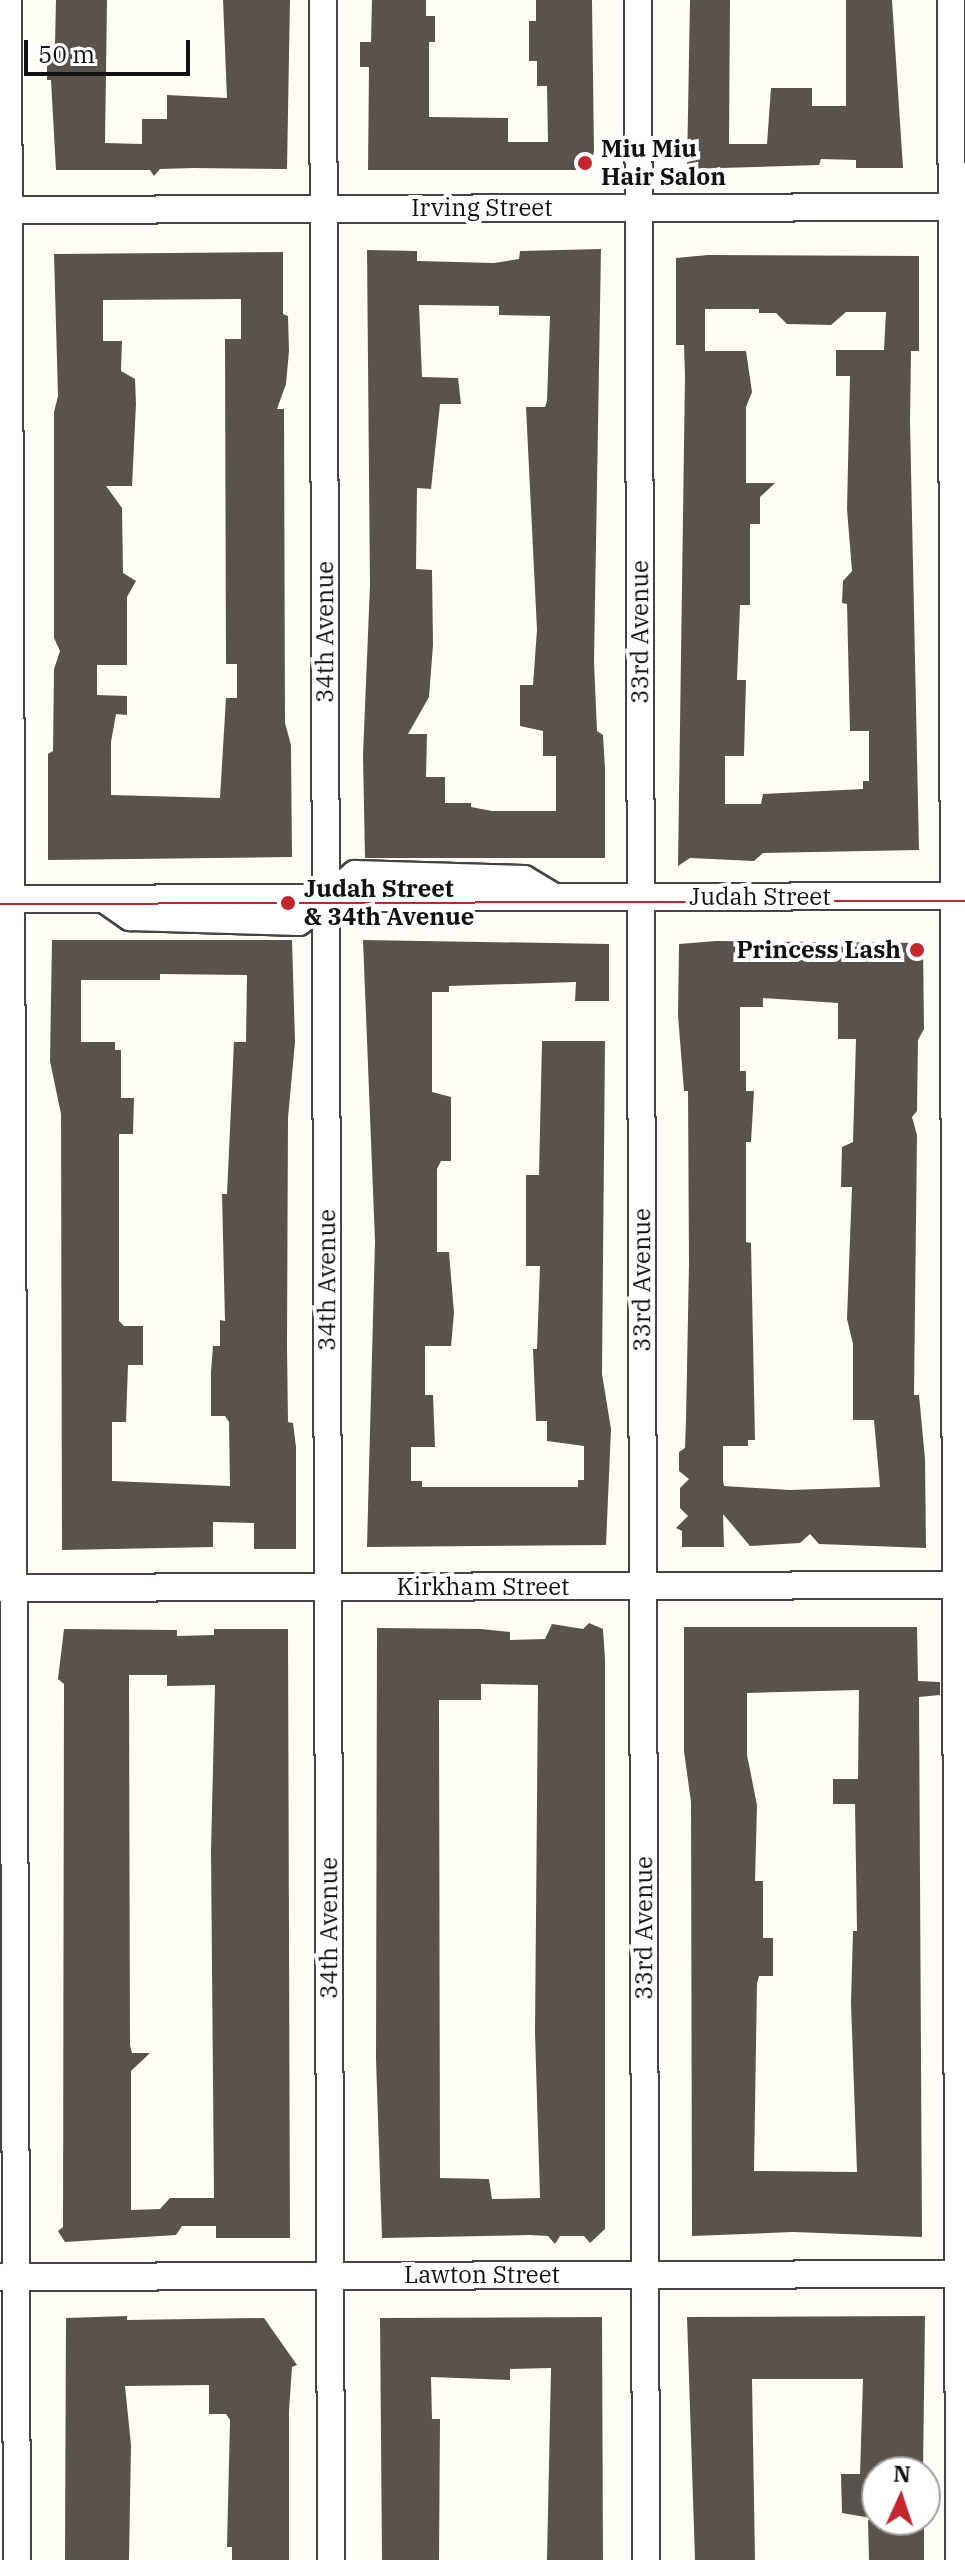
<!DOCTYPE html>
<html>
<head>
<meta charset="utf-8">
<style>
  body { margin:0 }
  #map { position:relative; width:965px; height:2560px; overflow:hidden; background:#fffdf5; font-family:"IBM Plex Serif",serif }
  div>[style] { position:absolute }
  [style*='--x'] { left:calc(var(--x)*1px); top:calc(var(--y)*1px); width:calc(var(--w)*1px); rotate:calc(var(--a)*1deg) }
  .building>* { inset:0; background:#5a524d }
  .roads { filter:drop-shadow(2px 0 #444) drop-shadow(-2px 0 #444) drop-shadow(0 2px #444) drop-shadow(0 -2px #444) }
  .minor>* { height:26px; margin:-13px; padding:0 13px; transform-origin:13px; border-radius:13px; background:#fff }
  .tram>* { height:2px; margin:-1px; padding:0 1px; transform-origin:1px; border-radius:1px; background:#c4262e }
  .dots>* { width:22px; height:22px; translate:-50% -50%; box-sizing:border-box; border:4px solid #fff; border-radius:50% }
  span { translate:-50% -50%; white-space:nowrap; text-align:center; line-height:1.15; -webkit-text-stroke:8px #fff; paint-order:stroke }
  .poi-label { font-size:24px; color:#111; font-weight:700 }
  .left { translate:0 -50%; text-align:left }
  .right { translate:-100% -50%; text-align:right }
  .street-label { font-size:24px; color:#111 }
  .north { position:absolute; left:861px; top:2456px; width:80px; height:80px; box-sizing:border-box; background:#fff; border:2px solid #a0a0a0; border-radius:50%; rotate:3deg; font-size:22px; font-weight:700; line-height:32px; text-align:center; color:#111 }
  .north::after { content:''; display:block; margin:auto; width:28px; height:36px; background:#c4262e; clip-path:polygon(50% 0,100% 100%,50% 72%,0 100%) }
  .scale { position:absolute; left:24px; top:40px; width:166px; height:36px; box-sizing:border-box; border:4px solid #111; border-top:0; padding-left:10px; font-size:24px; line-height:28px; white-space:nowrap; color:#111; -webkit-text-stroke:6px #fff; paint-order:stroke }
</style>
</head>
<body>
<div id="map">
  <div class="building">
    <i style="clip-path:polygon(56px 0,107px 0,105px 143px,142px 144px,142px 119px,167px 119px,167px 95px,227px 98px,223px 0,290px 0,287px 169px,193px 168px,160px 169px,154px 176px,150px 170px,56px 170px,51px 80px,47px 80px,47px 59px,52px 59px,55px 43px)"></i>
    <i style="clip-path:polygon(372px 0,426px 0,426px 16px,435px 16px,435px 42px,429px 42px,429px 117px,508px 118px,508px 142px,548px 142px,547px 86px,537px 86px,537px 61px,529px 61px,529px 21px,536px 21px,536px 0,592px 0,594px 152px,588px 170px,368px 170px,369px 67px,360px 67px,360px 42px,371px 42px)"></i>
    <i style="clip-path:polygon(690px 0,730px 0,729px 144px,767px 144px,771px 88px,812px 88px,812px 106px,846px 106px,846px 0,892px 0,903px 168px,856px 168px,856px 160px,821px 159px,819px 165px,687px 169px)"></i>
    <i style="clip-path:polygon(evenodd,601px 249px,594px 662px,597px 731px,603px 735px,605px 769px,605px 858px,365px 858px,363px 755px,370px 585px,367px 250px,417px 251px,417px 261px,494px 263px,519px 259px,520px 251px,601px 249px,419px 305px,499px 306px,499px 315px,550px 316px,547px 401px,545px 407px,526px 407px,537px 630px,533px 685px,520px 685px,520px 726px,543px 731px,543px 756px,556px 756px,556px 811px,492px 811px,471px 807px,471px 803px,445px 803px,445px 777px,426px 777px,427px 734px,408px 734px,429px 697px,433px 645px,432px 570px,416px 569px,417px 488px,431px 489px,440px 404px,461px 404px,458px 378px,422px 377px,419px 305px)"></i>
    <i style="clip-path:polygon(evenodd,283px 252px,283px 314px,288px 316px,289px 351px,286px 384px,277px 409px,284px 409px,285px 723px,291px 745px,292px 857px,48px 860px,48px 754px,53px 751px,54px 669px,60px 651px,54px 638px,54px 412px,58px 396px,54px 254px,283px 252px,241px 299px,241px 339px,225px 339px,226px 664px,237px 664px,237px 698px,226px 698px,220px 798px,111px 795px,111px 742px,116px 714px,127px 715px,127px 696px,97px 695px,97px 665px,127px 665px,127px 597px,136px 581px,123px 573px,122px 508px,106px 486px,132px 486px,136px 404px,135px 379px,121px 371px,122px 341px,103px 341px,103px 300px,241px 299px)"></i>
    <i style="clip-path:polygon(evenodd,708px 255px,919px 256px,919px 351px,911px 351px,910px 421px,919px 850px,763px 853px,754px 861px,690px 858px,678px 866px,685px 376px,684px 345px,676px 345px,676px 258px,708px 255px,705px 309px,759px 309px,759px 313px,776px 313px,787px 324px,831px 325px,846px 312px,886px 312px,884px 350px,836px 350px,836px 376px,850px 376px,847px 509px,852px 571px,843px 581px,842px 603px,847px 604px,850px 731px,869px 731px,869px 781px,863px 781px,863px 789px,763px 794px,761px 804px,725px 804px,725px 756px,744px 756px,746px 680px,737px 680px,740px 605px,750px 605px,750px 524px,760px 524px,760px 497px,775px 483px,746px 483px,746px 407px,752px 392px,746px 351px,705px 351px,705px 309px)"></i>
    <i style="clip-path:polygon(evenodd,52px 940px,292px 940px,295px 1042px,288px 1118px,287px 1346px,288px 1422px,293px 1423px,296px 1447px,296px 1549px,254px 1549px,254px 1523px,213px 1522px,213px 1547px,62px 1550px,61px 1114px,50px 1061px,52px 940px,160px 974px,247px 975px,246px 1042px,234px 1042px,227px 1194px,222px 1194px,225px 1321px,220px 1320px,220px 1346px,213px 1346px,211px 1372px,211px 1416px,225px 1416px,229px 1422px,230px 1486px,112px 1481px,112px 1422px,126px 1422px,128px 1365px,143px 1365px,143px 1326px,124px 1326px,119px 1321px,119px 1134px,133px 1134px,134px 1098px,121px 1098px,121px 1050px,115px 1050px,115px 1042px,81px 1042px,81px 980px,160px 980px,160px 974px)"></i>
    <i style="clip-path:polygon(363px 940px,609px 944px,609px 1001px,575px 1001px,576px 982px,449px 986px,449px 992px,432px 992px,432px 1092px,451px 1097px,451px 1161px,441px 1161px,437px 1169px,437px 1252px,449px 1252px,454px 1313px,451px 1346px,425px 1346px,425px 1395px,433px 1395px,435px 1447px,411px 1447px,411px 1481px,422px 1481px,422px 1487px,578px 1487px,578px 1480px,584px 1480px,584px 1446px,547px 1441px,547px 1421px,536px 1421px,533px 1349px,537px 1349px,540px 1266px,526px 1266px,526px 1175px,539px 1175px,542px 1041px,605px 1041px,602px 1374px,611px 1429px,606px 1545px,367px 1547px,375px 1241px)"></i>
    <i style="clip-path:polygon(evenodd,716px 941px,923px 943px,924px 1029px,918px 1040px,917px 1111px,912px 1117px,917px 1135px,914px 1395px,919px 1395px,925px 1459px,926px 1548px,819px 1544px,810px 1534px,800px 1543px,750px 1546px,723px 1514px,724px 1547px,682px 1547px,682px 1531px,676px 1528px,688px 1516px,680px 1508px,680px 1488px,689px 1479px,679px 1471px,679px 1452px,685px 1448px,686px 1420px,689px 1264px,688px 1091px,684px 1091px,678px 1015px,679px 944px,716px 941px,763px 998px,838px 1003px,838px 1039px,856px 1039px,853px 1142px,842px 1147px,841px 1187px,852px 1187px,847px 1319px,853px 1344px,853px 1420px,874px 1420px,880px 1487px,790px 1490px,724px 1486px,723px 1481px,723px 1446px,748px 1446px,748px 1440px,755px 1440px,751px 1243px,746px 1242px,746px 1142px,751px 1142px,754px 1091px,746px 1091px,746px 1071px,740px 1071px,740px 1007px,763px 1007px,763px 998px)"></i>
    <i style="clip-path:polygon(evenodd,589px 1623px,603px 1629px,605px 1659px,605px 2229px,590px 2243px,584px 2236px,560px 2236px,555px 2244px,548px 2236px,530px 2235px,382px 2238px,376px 2059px,377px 1628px,481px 1629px,510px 1632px,510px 1640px,545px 1639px,552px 1624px,583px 1629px,589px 1623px,481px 1684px,538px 1685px,535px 2033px,540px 2198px,492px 2199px,489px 2179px,440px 2178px,439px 1700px,481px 1700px,481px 1684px)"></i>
    <i style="clip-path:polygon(evenodd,684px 1627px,917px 1627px,918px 1681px,940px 1682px,940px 1695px,919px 1697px,922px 2237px,793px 2232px,692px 2236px,691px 1802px,684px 1751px,684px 1627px,859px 1690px,858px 1779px,833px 1779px,833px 1804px,855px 1804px,857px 1931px,853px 1931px,851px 2003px,857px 2172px,754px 2171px,757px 1983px,759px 1976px,773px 1976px,773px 1938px,763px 1938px,763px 1881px,755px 1881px,757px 1805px,747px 1755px,747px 1693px,859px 1690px)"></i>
    <i style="clip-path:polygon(evenodd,64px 1629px,177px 1630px,177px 1636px,214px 1635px,214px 1629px,288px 1629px,290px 2238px,216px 2238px,216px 2226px,182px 2226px,176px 2235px,65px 2242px,58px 2231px,63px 2227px,64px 1684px,58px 1679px,64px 1629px,129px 1675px,167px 1675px,167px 1686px,215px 1685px,211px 1851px,214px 2198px,170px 2198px,160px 2209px,131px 2210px,131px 2071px,150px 2053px,132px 2053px,130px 2045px,129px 1675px)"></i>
    <i style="clip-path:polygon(127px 2316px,127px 2320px,264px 2318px,297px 2365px,292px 2367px,289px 2411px,289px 2560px,232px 2560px,232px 2547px,227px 2547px,230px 2420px,226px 2414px,209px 2414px,209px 2385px,125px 2386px,131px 2445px,129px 2560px,65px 2560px,66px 2318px)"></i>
    <i style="clip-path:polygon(925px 2316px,923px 2472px,877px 2472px,877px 2519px,842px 2513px,841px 2474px,860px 2474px,863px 2379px,752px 2379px,755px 2560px,695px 2560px,687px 2317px)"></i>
    <i style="clip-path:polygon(602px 2317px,603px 2560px,547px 2560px,551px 2368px,510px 2369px,510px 2380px,431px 2377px,432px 2419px,440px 2419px,439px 2560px,382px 2560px,380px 2318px)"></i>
    <i style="clip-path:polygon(868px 2520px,924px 2520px,924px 2560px,869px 2560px)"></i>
  </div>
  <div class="roads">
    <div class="minor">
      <i style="--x:8;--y:0;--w:2560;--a:89.8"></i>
      <i style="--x:323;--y:0;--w:2560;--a:89.82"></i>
      <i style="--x:638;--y:0;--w:2560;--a:89.82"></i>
      <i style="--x:951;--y:0;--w:2560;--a:89.82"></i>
      <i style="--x:0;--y:210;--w:965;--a:-0.18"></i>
      <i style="--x:0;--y:899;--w:965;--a:-0.18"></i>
      <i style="--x:104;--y:899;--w:32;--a:35"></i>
      <i style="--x:130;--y:917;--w:169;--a:1.7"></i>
      <i style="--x:299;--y:922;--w:74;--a:-40.6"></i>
      <i style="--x:355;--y:874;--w:169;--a:1.7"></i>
      <i style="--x:524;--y:879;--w:33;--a:31"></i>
      <i style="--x:0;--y:1588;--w:965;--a:-0.18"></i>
      <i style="--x:1;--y:2277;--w:964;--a:-0.18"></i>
    </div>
  </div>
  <div class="tram">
    <i style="--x:0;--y:904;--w:965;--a:-0.18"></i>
  </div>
  <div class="dots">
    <i style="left:585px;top:163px;background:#c4262e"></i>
    <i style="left:288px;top:903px;background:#c4262e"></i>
    <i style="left:917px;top:950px;background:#c4262e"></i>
  </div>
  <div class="poi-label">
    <span class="left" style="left:601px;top:163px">Miu Miu<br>Hair Salon</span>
    <span class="left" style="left:304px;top:903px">Judah Street<br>&amp; 34th Avenue</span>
    <span class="right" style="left:901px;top:950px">Princess Lash</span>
  </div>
  <div class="street-label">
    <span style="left:482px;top:208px">Irving Street</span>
    <span style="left:325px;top:632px;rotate:-90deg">34th Avenue</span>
    <span style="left:640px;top:632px;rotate:-90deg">33rd Avenue</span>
    <span style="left:760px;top:897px">Judah Street</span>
    <span style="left:327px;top:1280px;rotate:-90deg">34th Avenue</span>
    <span style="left:642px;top:1280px;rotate:-90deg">33rd Avenue</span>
    <span style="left:483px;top:1587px">Kirkham Street</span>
    <span style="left:329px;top:1928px;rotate:-90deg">34th Avenue</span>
    <span style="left:644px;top:1928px;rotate:-90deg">33rd Avenue</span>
    <span style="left:482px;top:2275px">Lawton Street</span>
  </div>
  <div class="north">N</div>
  <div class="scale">50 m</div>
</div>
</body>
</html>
